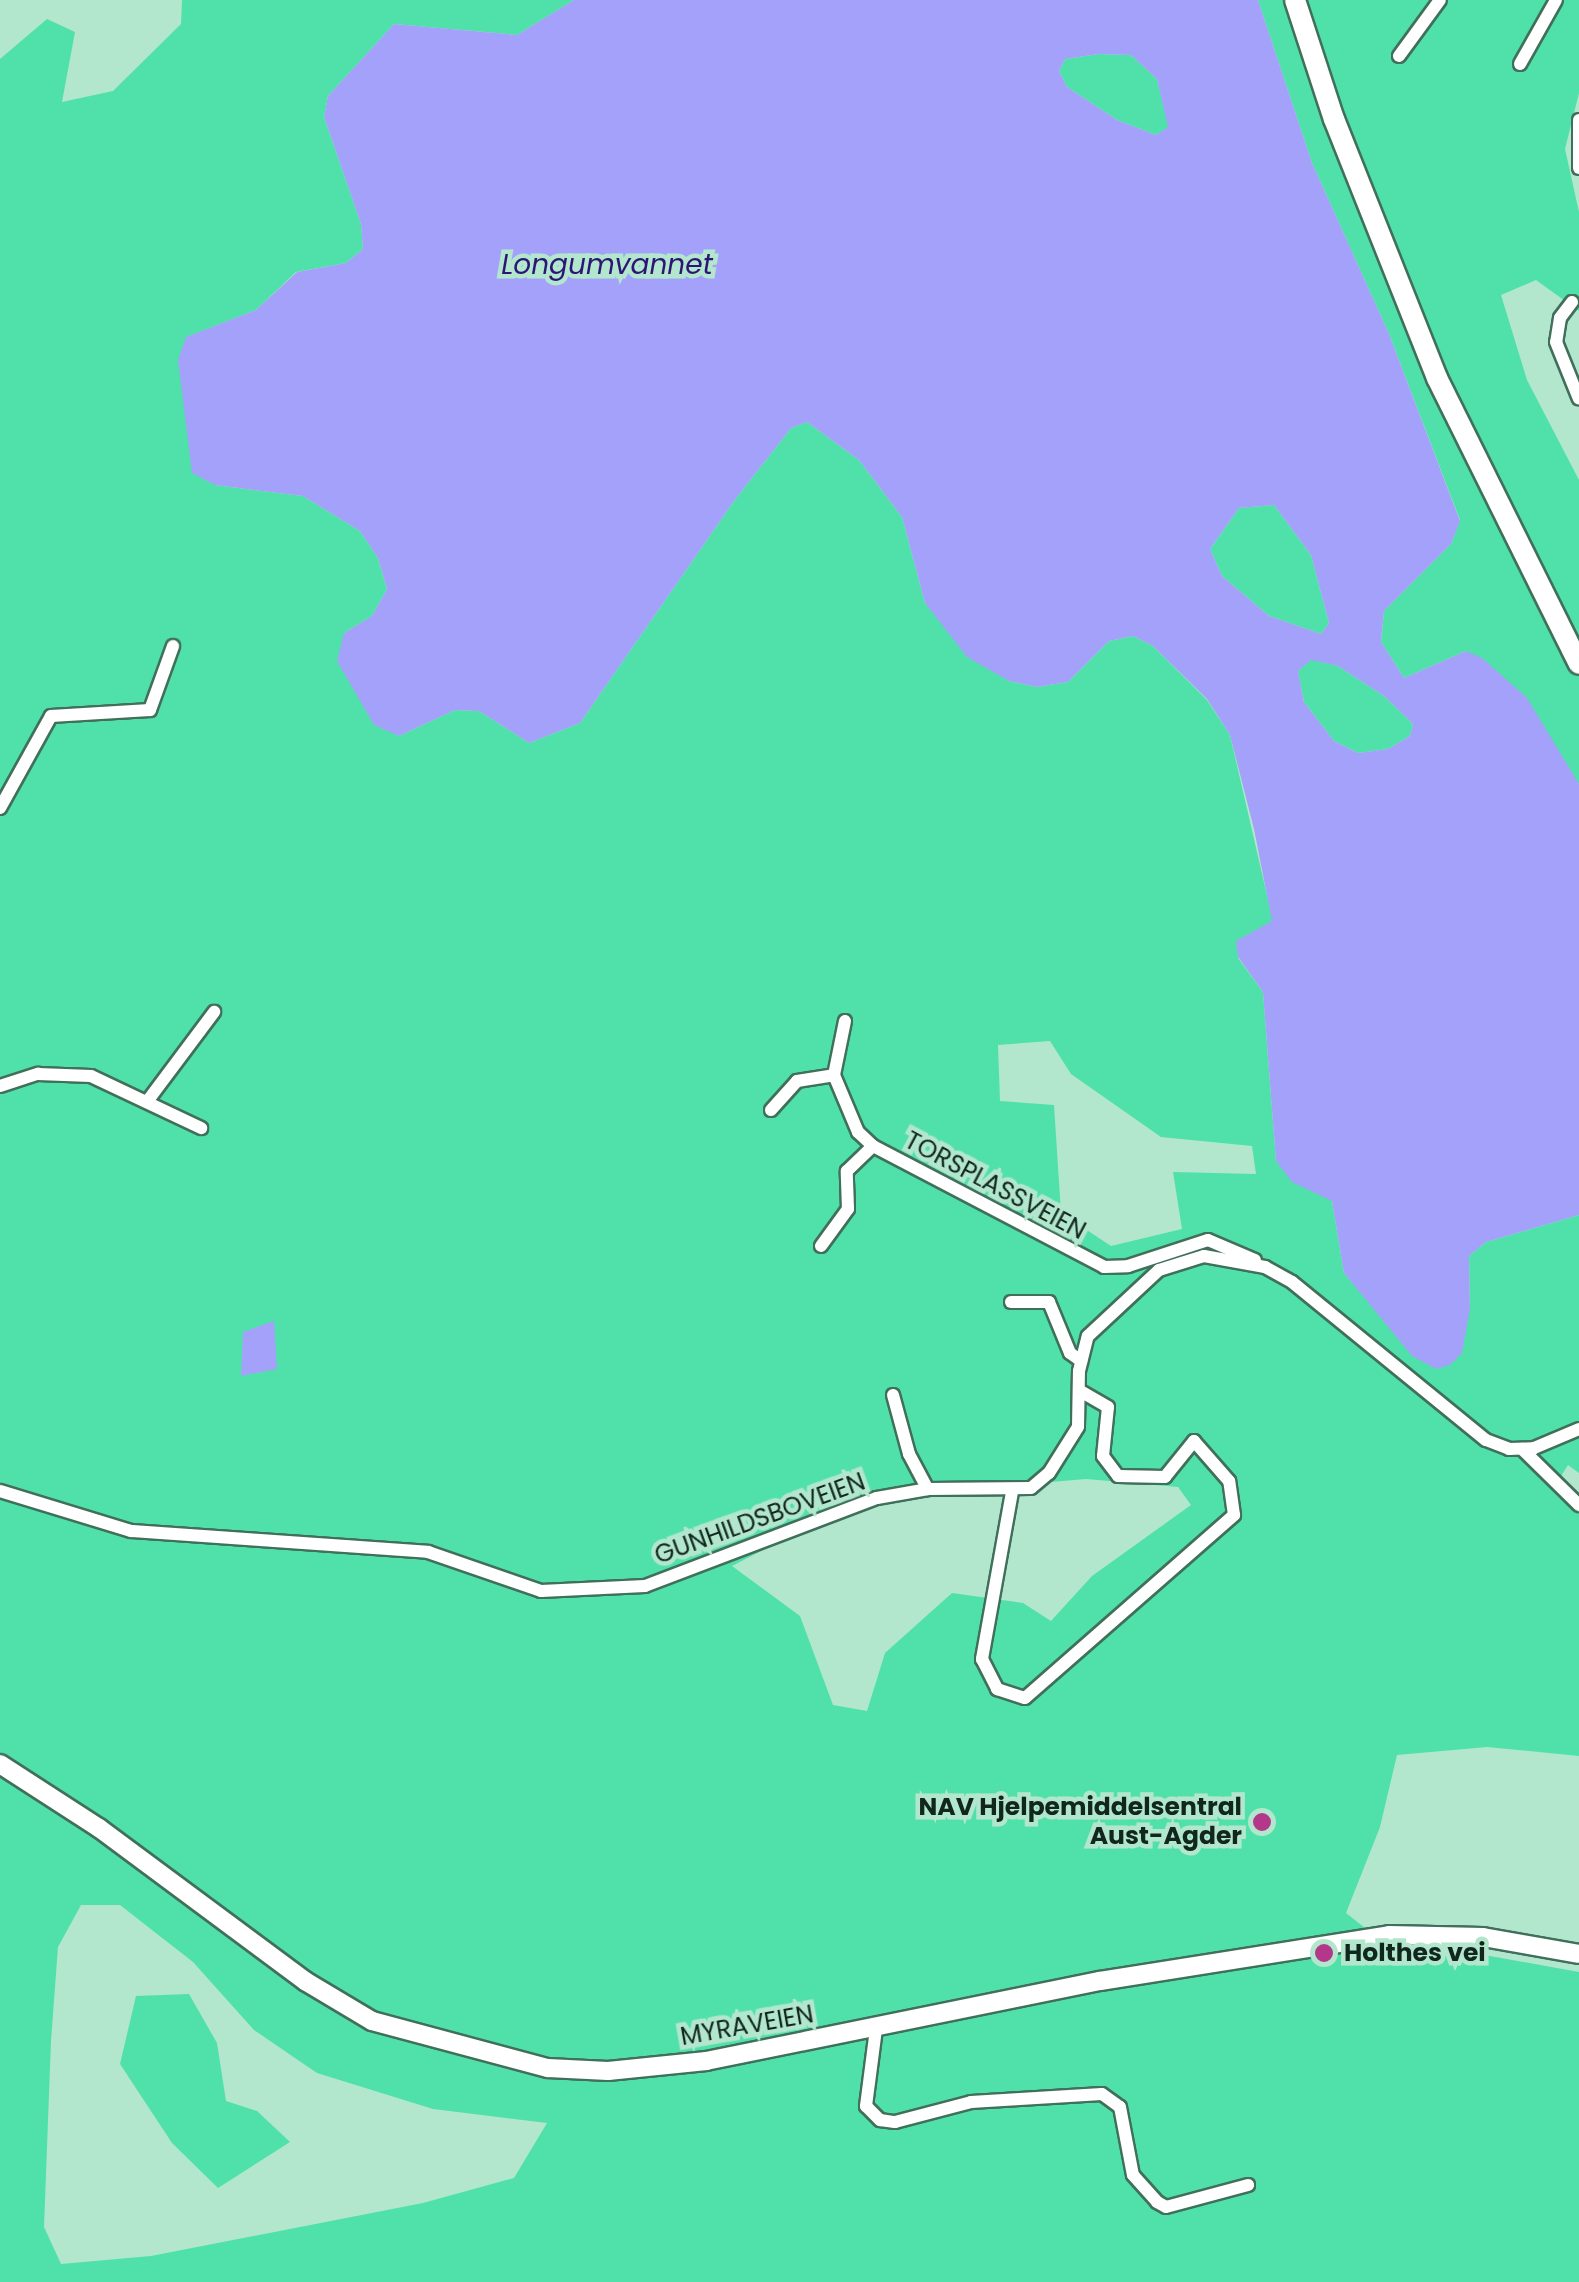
<!DOCTYPE html>
<html>
<head>
<meta charset="utf-8">
<style>
  body { margin:0 }
  #map { position:relative; width:1579px; height:2282px; overflow:hidden; background:#b2e6cd; font-family:Poppins,sans-serif }
  div>[style] { position:absolute }
  [style*='--x'] { left:calc(var(--x)*1px); top:calc(var(--y)*1px); width:calc(var(--w)*1px); rotate:calc(var(--a)*1deg) }
  .green>* { inset:0; background:#50e1aa }
  .water>* { inset:0; background:#a4a1fa }
  .roads { filter:drop-shadow(2px 0 #40705b) drop-shadow(-2px 0 #40705b) drop-shadow(0 2px #40705b) drop-shadow(0 -2px #40705b) }
  .minor>* { height:12px; margin:-6px; padding:0 6px; transform-origin:6px; border-radius:6px; background:#fff }
  .secondary>* { height:18px; margin:-9px; padding:0 9px; transform-origin:9px; border-radius:9px; background:#fff }
  .primary>* { height:20px; margin:-10px; padding:0 10px; transform-origin:10px; border-radius:10px; background:#fff }
  .dots>* { width:28px; height:28px; translate:-50% -50%; box-sizing:border-box; border:5px solid #b2e6cd; border-radius:50% }
  span { translate:-50% -50%; white-space:nowrap; text-align:center; line-height:1.15; -webkit-text-stroke:9px #b2e6cd; paint-order:stroke }
  .street-label { font-size:25px; color:#11261d }
  .poi-label { font-size:25px; color:#11261d; font-weight:700 }
  .right { translate:-100% -50%; text-align:right }
  .left { translate:0 -50%; text-align:left }
  .water-label { font-size:28px; color:#2d1576; font-style:italic }
</style>
</head>
<body>
<div id="map">
  <div class="green">
    <i style="clip-path:polygon(evenodd,182px 0,574px 0,517px 35px,394px 24px,328px 96px,324px 117px,361px 224px,363px 249px,346px 263px,296px 272px,256px 310px,187px 337px,215px 485px,303px 496px,360px 531px,378px 558px,387px 589px,372px 616px,344px 633px,399px 736px,455px 710px,479px 711px,529px 743px,580px 723px,734px 501px,791px 428px,807px 422px,859px 460px,902px 517px,925px 603px,1009px 681px,1037px 687px,1068px 682px,1109px 641px,1133px 636px,1153px 646px,1207px 700px,1230px 735px,1273px 921px,1238px 958px,1263px 992px,1276px 1161px,1332px 1201px,1344px 1273px,1397px 1333px,1470px 1308px,1469px 1256px,1486px 1242px,1579px 1215px,1579px 1473px,1568px 1465px,1558px 1481px,1579px 1503px,1579px 1756px,1487px 1747px,1397px 1755px,1380px 1827px,1346px 1913px,1374px 1935px,1579px 1972px,1579px 2282px,0 2282px,0 59px,47px 19px,75px 32px,62px 102px,113px 91px,181px 24px,182px 0,1050px 1041px,1071px 1074px,1161px 1137px,1252px 1146px,1256px 1174px,1173px 1172px,1182px 1229px,1111px 1246px,1061px 1213px,1054px 1105px,1000px 1101px,998px 1045px,1050px 1041px,182px 0,1086px 1479px,1178px 1487px,1191px 1505px,1092px 1576px,1051px 1621px,1023px 1603px,952px 1593px,885px 1653px,867px 1711px,833px 1705px,800px 1616px,732px 1566px,815px 1523px,902px 1495px,1086px 1479px,182px 0,81px 1905px,120px 1905px,193px 1962px,254px 2030px,317px 2073px,433px 2109px,547px 2123px,514px 2178px,423px 2203px,151px 2256px,61px 2264px,44px 2227px,51px 2041px,58px 1947px,81px 1905px)"></i>
    <i style="clip-path:polygon(1258px 0,1579px 0,1579px 93px,1565px 149px,1579px 212px,1579px 311px,1536px 280px,1501px 295px,1527px 380px,1579px 480px,1579px 784px,1466px 651px,1404px 678px,1381px 642px,1384px 611px,1451px 544px,1460px 520px,1389px 334px,1312px 163px)"></i>
    <i style="clip-path:polygon(1099px 54px,1131px 55px,1157px 79px,1169px 127px,1156px 135px,1117px 120px,1067px 87px,1059px 71px,1065px 59px)"></i>
    <i style="clip-path:polygon(1274px 505px,1311px 555px,1329px 623px,1321px 634px,1269px 616px,1222px 576px,1210px 549px,1239px 508px)"></i>
    <i style="clip-path:polygon(1310px 659px,1338px 666px,1384px 696px,1413px 724px,1410px 736px,1388px 749px,1358px 753px,1334px 741px,1304px 702px,1298px 671px)"></i>
    <i style="clip-path:polygon(189px 1994px,217px 2043px,226px 2101px,257px 2111px,290px 2142px,218px 2188px,172px 2143px,120px 2064px,136px 1996px)"></i>
  </div>
  <div class="water">
    <i style="clip-path:polygon(evenodd,574px 0,1258px 0,1312px 163px,1389px 334px,1460px 521px,1451px 544px,1384px 611px,1381px 642px,1404px 678px,1466px 651px,1482px 658px,1527px 698px,1579px 784px,1579px 1215px,1486px 1242px,1469px 1256px,1470px 1308px,1462px 1353px,1450px 1365px,1436px 1369px,1412px 1356px,1344px 1273px,1332px 1201px,1292px 1182px,1276px 1161px,1263px 992px,1238px 957px,1236px 941px,1272px 921px,1254px 829px,1230px 735px,1207px 699px,1153px 646px,1133px 636px,1109px 641px,1068px 682px,1037px 687px,1009px 681px,967px 657px,925px 603px,902px 517px,859px 460px,807px 422px,791px 428px,734px 501px,580px 723px,529px 743px,479px 711px,455px 710px,399px 736px,374px 725px,337px 661px,344px 633px,372px 616px,387px 589px,378px 558px,360px 531px,303px 496px,215px 485px,192px 473px,178px 360px,186px 337px,256px 310px,297px 272px,346px 263px,363px 249px,361px 224px,324px 117px,328px 96px,394px 24px,517px 35px,574px 0,1099px 54px,1131px 55px,1157px 79px,1168px 127px,1156px 135px,1117px 120px,1067px 87px,1059px 71px,1065px 59px,1099px 54px,574px 0,1274px 505px,1311px 555px,1329px 623px,1321px 634px,1269px 616px,1222px 576px,1210px 549px,1239px 508px,1274px 505px,574px 0,1311px 660px,1338px 666px,1384px 696px,1413px 724px,1410px 736px,1388px 749px,1358px 753px,1334px 741px,1304px 702px,1298px 671px,1311px 660px)"></i>
    <i style="clip-path:polygon(274px 1321px,277px 1369px,241px 1376px,243px 1332px)"></i>
  </div>
  <div class="roads">
    <div class="minor">
      <i style="--x:1399;--y:56;--w:69;--a:-53.8"></i>
      <i style="--x:1520;--y:64;--w:73;--a:-60.6"></i>
      <i style="--x:1579;--y:120;--w:48;--a:90"></i>
      <i style="--x:1572;--y:302;--w:20;--a:127"></i>
      <i style="--x:1560;--y:318;--w:24;--a:99"></i>
      <i style="--x:1556;--y:342;--w:61;--a:68"></i>
      <i style="--x:0;--y:808;--w:105;--a:-61"></i>
      <i style="--x:51;--y:716;--w:99;--a:-3.5"></i>
      <i style="--x:150;--y:710;--w:68;--a:-70.2"></i>
      <i style="--x:845;--y:1021;--w:55;--a:101.5"></i>
      <i style="--x:834;--y:1075;--w:62;--a:67.2"></i>
      <i style="--x:858;--y:1132;--w:21;--a:43"></i>
      <i style="--x:873;--y:1146;--w:261;--a:27.6"></i>
      <i style="--x:1104;--y:1267;--w:24;--a:-2"></i>
      <i style="--x:1128;--y:1266;--w:84;--a:-18"></i>
      <i style="--x:1208;--y:1240;--w:51;--a:23.1"></i>
      <i style="--x:0;--y:1086;--w:40;--a:-18"></i>
      <i style="--x:38;--y:1074;--w:53;--a:2.2"></i>
      <i style="--x:91;--y:1076;--w:122;--a:25.3"></i>
      <i style="--x:149;--y:1099;--w:109;--a:-53.2"></i>
      <i style="--x:771;--y:1110;--w:39;--a:-48"></i>
      <i style="--x:797;--y:1081;--w:37;--a:-9"></i>
      <i style="--x:821;--y:1246;--w:46;--a:-53.9"></i>
      <i style="--x:848;--y:1209;--w:38;--a:-92"></i>
      <i style="--x:847;--y:1171;--w:36;--a:-44"></i>
      <i style="--x:1011;--y:1302;--w:38;--a:0"></i>
      <i style="--x:1049;--y:1302;--w:55;--a:67.6"></i>
      <i style="--x:1070;--y:1353;--w:14;--a:36"></i>
      <i style="--x:893;--y:1395;--w:61;--a:74.8"></i>
      <i style="--x:909;--y:1454;--w:40;--a:62"></i>
      <i style="--x:1522;--y:1449;--w:80;--a:44.5"></i>
      <i style="--x:0;--y:1491;--w:137;--a:17"></i>
      <i style="--x:131;--y:1531;--w:298;--a:4"></i>
      <i style="--x:428;--y:1552;--w:120;--a:19"></i>
      <i style="--x:541;--y:1591;--w:104;--a:-2.8"></i>
      <i style="--x:645;--y:1586;--w:248;--a:-20.8"></i>
      <i style="--x:877;--y:1498;--w:52;--a:-10"></i>
      <i style="--x:928;--y:1489;--w:103;--a:-0.6"></i>
      <i style="--x:1031;--y:1488;--w:23;--a:-40"></i>
      <i style="--x:1049;--y:1473;--w:54;--a:-57.8"></i>
      <i style="--x:1078;--y:1427;--w:56;--a:-89"></i>
      <i style="--x:1079;--y:1371;--w:36;--a:-76"></i>
      <i style="--x:1088;--y:1336;--w:97;--a:-42.9"></i>
      <i style="--x:1159;--y:1270;--w:47;--a:-17.3"></i>
      <i style="--x:1204;--y:1256;--w:62;--a:10.2"></i>
      <i style="--x:1265;--y:1267;--w:31;--a:29"></i>
      <i style="--x:1292;--y:1282;--w:250;--a:39.2"></i>
      <i style="--x:1486;--y:1440;--w:25;--a:21"></i>
      <i style="--x:1509;--y:1449;--w:25;--a:-2"></i>
      <i style="--x:1534;--y:1448;--w:49;--a:-22.9"></i>
      <i style="--x:1012;--y:1492;--w:170;--a:100.2"></i>
      <i style="--x:982;--y:1659;--w:34;--a:63"></i>
      <i style="--x:997;--y:1689;--w:29;--a:18"></i>
      <i style="--x:1025;--y:1698;--w:278;--a:-41.2"></i>
      <i style="--x:1234;--y:1515;--w:34;--a:-98"></i>
      <i style="--x:1229;--y:1481;--w:53;--a:-131.2"></i>
      <i style="--x:1194;--y:1441;--w:46;--a:128.9"></i>
      <i style="--x:1165;--y:1477;--w:47;--a:-178.8"></i>
      <i style="--x:1118;--y:1476;--w:25;--a:-127"></i>
      <i style="--x:1103;--y:1456;--w:49;--a:-84.2"></i>
      <i style="--x:1108;--y:1407;--w:30;--a:-150"></i>
      <i style="--x:876;--y:2029;--w:78;--a:97.4"></i>
      <i style="--x:866;--y:2106;--w:20;--a:45"></i>
      <i style="--x:880;--y:2120;--w:15;--a:8"></i>
      <i style="--x:895;--y:2122;--w:79;--a:-14.7"></i>
      <i style="--x:971;--y:2102;--w:131;--a:-3.5"></i>
      <i style="--x:1102;--y:2094;--w:22;--a:36"></i>
      <i style="--x:1120;--y:2107;--w:69;--a:79.2"></i>
      <i style="--x:1133;--y:2175;--w:36;--a:48"></i>
      <i style="--x:1157;--y:2202;--w:10;--a:29"></i>
      <i style="--x:1166;--y:2207;--w:85;--a:-15"></i>
    </div>
    <div class="secondary">
      <i style="--x:0;--y:1764;--w:118;--a:32.9"></i>
      <i style="--x:99;--y:1828;--w:257;--a:36.6"></i>
      <i style="--x:305;--y:1981;--w:78;--a:30.8"></i>
      <i style="--x:372;--y:2021;--w:182;--a:15"></i>
      <i style="--x:548;--y:2068;--w:60;--a:2.9"></i>
      <i style="--x:608;--y:2071;--w:99;--a:-5.8"></i>
      <i style="--x:706;--y:2061;--w:402;--a:-11.5"></i>
      <i style="--x:1100;--y:1981;--w:293;--a:-9"></i>
      <i style="--x:1389;--y:1935;--w:94;--a:1.2"></i>
      <i style="--x:1483;--y:1937;--w:97;--a:10"></i>
    </div>
    <div class="primary">
      <i style="--x:1295;--y:0;--w:125;--a:71.9"></i>
      <i style="--x:1334;--y:119;--w:279;--a:68.3"></i>
      <i style="--x:1437;--y:378;--w:319;--a:63.6"></i>
    </div>
  </div>
  <div class="dots">
    <i style="left:1262px;top:1822px;background:#b3388a"></i>
    <i style="left:1324px;top:1953px;background:#b3388a"></i>
  </div>
  <div class="street-label">
    <span style="left:995px;top:1186px;rotate:28deg">TORSPLASSVEIEN</span>
    <span style="left:760px;top:1519px;rotate:-20deg">GUNHILDSBOVEIEN</span>
    <span style="left:747px;top:2026px;rotate:-10deg">MYRAVEIEN</span>
  </div>
  <div class="poi-label">
    <span class="right" style="left:1242px;top:1822px">NAV Hjelpemiddelsentral<br>Aust-Agder</span>
    <span class="left" style="left:1344px;top:1953px">Holthes vei</span>
  </div>
  <div class="water-label">
    <span style="left:607px;top:265px">Longumvannet</span>
  </div>
</div>
</body>
</html>
